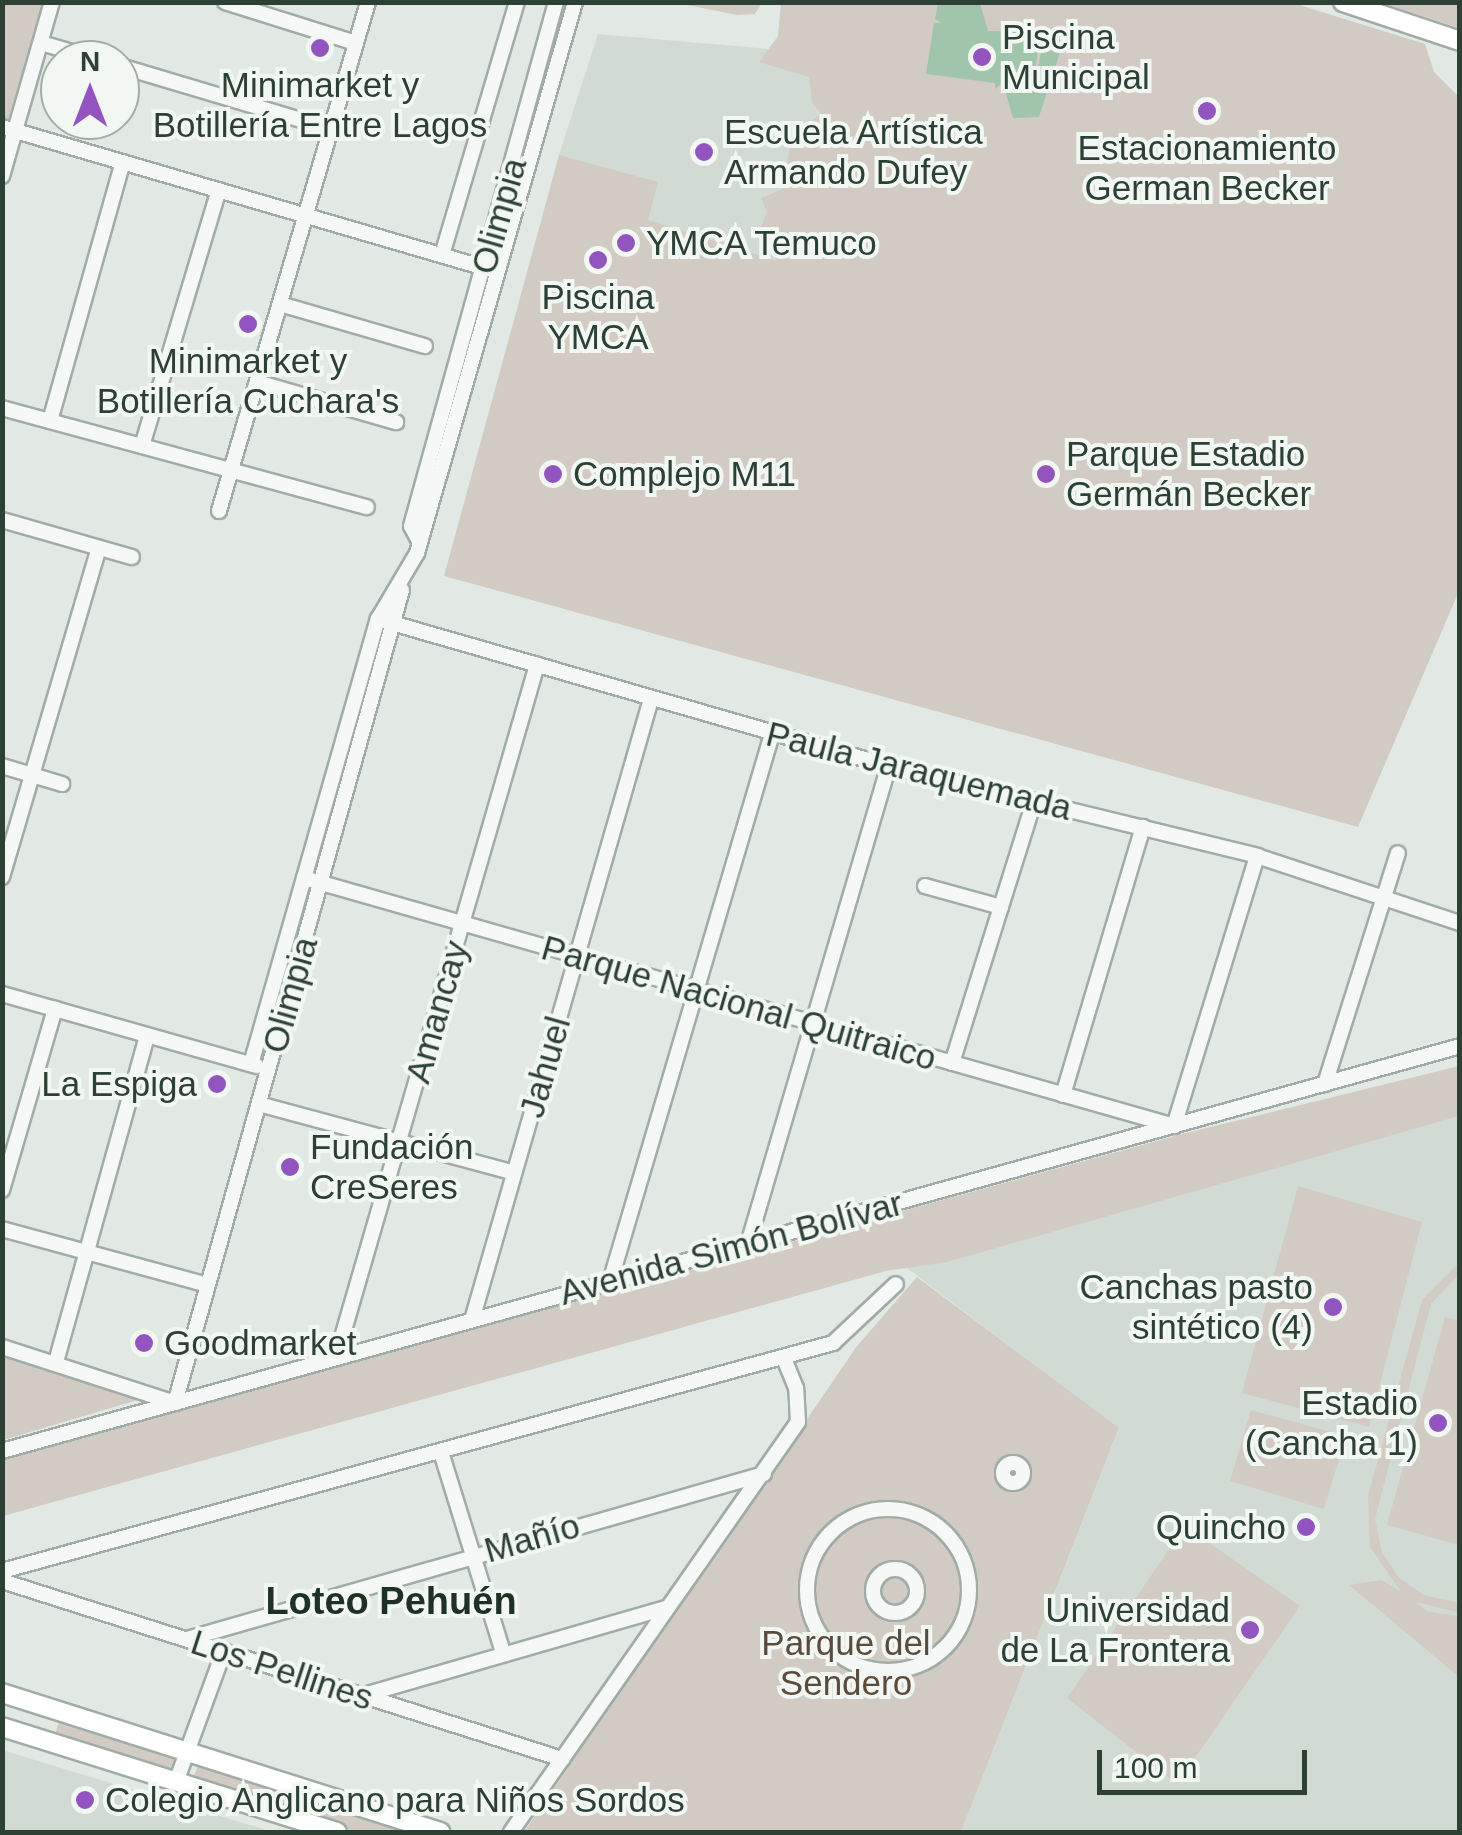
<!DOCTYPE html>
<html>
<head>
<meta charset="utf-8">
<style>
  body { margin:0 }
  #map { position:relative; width:1462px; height:1835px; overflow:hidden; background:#e2e9e5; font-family:Helvetica,sans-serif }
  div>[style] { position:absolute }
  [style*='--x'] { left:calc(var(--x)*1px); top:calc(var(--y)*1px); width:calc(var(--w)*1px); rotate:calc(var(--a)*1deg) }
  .built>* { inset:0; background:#d1dbd4 }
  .green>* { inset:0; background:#d2cbc4 }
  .water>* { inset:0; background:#a1c5aa }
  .roads { filter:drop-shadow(2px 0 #a0aca5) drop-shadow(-2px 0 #a0aca5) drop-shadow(0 2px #a0aca5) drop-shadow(0 -2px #a0aca5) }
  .minor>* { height:14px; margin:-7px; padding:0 7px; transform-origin:7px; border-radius:7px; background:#f5f8f6 }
  .minor>.ring { margin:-7px; padding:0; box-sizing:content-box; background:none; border:14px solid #f5f8f6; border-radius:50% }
  .major>* { height:18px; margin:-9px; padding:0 9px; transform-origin:9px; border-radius:9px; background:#fff }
  .dots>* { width:28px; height:28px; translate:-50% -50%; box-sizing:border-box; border:5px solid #f2f7f3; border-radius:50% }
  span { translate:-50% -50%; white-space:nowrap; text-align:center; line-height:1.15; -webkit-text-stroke:8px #f2f7f3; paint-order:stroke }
  .poi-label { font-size:35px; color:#2c4033 }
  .left { translate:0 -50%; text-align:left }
  .right { translate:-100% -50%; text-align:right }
  .street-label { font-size:35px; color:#2c4033 }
  .park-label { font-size:35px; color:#5a4b3b }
  .neighbourhood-label { font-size:38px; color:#1e3125; font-weight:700 }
  .frame { position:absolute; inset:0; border:5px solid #2c4033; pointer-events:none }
  .north { position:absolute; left:40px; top:40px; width:100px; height:100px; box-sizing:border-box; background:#f2f7f3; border:2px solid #a3aea6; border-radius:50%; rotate:0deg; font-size:28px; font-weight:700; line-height:40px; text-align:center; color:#2c4033 }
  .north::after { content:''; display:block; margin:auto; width:35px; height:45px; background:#9255c0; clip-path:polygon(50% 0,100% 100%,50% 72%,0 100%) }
  .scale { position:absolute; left:1097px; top:1750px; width:210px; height:45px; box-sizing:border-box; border:5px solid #2c4033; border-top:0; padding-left:12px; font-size:30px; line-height:35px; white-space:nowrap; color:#2c4033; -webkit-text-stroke:8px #f2f7f3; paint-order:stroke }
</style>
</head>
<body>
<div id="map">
  <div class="built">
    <i style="clip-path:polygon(598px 34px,826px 54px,850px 148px,790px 266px,647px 220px,559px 155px)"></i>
    <i style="clip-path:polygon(1459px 1116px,1459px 1832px,961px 1832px,1119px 1429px,907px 1268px)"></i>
    <i style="clip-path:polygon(2px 1750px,61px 1768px,273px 1832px,3px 1832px)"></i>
  </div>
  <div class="green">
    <i style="clip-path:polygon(2px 3px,44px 3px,11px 121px,3px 119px)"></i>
    <i style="clip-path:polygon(677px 3px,762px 3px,755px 14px,737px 15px)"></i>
    <i style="clip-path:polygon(781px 3px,1293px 3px,1425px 44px,1434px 72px,1459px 97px,1459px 591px,1358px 827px,444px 576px,559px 155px,658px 182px,648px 220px,777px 261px,758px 234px,767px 212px,761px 198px,783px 189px,791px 139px,821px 113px,812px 103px,809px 77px,759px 62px,778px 36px)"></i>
    <i style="clip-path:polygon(1382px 3px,1459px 3px,1459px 28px)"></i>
    <i style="clip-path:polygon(1459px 1066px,1459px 1116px,947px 1262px,886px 1271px,3px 1516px,3px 1459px,1182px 1134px)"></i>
    <i style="clip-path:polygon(1298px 1186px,1422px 1222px,1369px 1427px,1242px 1393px)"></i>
    <i style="clip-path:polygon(1459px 1263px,1459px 1274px,1431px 1304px,1375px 1519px,1382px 1552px,1399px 1578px,1424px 1595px,1459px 1603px,1457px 1612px,1415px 1602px,1429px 1612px,1459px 1616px,1459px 1677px,1349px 1585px,1382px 1580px,1401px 1592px,1370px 1547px,1368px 1496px,1422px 1300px)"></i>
    <i style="clip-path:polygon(917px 1277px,1119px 1428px,961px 1832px,524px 1832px,857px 1346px)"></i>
    <i style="clip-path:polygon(1445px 1317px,1459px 1321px,1459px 1545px,1387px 1525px)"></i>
    <i style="clip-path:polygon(3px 1353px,141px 1399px,3px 1440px)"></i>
    <i style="clip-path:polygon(1251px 1410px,1346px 1436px,1324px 1509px,1230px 1481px)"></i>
    <i style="clip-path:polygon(1185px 1526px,1300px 1606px,1177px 1784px,1067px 1698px)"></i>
    <i style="clip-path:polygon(60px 1719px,175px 1754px,171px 1769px,55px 1734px)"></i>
    <i style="clip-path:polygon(199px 1763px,419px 1832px,357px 1832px,192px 1781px)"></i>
  </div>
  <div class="water">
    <i style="clip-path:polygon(938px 3px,980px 3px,988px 31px,1039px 32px,1034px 91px,1044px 35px,1064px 40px,1039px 117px,1013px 118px,1004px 87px,1015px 86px,1001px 84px,995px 89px,995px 83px,926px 74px,934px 23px,942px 23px,935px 19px)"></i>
  </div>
  <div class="roads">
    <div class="minor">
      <i style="--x:225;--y:2;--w:137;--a:17.4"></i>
      <i style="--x:41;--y:43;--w:60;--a:16.3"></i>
      <i style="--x:120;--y:66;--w:220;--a:16.6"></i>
      <i style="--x:2;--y:127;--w:510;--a:16.27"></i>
      <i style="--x:2;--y:176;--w:181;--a:-74"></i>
      <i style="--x:442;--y:255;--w:264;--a:-73.5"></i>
      <i style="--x:280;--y:304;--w:151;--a:16.2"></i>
      <i style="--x:257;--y:382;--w:145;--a:16.1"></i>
      <i style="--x:2;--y:408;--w:378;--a:15.2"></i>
      <i style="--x:50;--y:421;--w:269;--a:-74.3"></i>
      <i style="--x:142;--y:446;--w:267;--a:-73.3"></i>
      <i style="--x:219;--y:511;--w:530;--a:-73.68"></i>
      <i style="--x:2;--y:520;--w:135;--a:15.9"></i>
      <i style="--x:420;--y:543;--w:19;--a:-118"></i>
      <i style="--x:411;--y:526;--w:544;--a:-74.53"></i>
      <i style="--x:378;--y:619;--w:532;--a:16.05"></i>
      <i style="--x:889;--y:766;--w:379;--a:13.7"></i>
      <i style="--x:1257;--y:856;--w:214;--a:18.3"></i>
      <i style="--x:2;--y:766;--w:63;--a:16.7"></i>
      <i style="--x:2;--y:877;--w:343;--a:-73.6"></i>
      <i style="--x:304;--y:878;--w:905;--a:15.91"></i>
      <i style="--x:1174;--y:1126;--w:282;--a:-72.9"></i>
      <i style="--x:925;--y:886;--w:79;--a:15.4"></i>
      <i style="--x:2;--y:994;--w:265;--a:15.8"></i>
      <i style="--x:952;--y:1063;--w:275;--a:-72.6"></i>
      <i style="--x:251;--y:1064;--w:463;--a:-74.1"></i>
      <i style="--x:378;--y:619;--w:77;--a:-59.4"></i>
      <i style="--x:417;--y:553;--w:573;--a:-74"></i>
      <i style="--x:1325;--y:1084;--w:242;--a:-72.5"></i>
      <i style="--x:1063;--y:1095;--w:280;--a:-73.4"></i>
      <i style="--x:259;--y:1104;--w:264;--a:15.1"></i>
      <i style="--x:2;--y:1190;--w:189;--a:-73.7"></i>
      <i style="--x:2;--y:1229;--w:213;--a:15.2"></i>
      <i style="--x:748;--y:1244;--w:498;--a:-73.6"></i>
      <i style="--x:610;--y:1282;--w:571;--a:-73.53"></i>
      <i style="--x:472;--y:1320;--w:646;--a:-73.92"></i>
      <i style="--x:2;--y:1347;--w:182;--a:17.9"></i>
      <i style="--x:336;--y:1358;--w:722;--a:-73.83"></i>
      <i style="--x:56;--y:1362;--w:339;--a:-74.4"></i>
      <i style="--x:175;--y:1403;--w:844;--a:-74.4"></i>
      <i style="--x:2;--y:1451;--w:1513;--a:-15.52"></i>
      <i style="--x:441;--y:1452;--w:209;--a:72.8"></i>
      <i class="ring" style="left:1003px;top:1463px;width:6px;height:6px"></i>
      <i class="ring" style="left:807px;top:1509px;width:148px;height:148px"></i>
      <i class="ring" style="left:873px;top:1569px;width:30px;height:30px"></i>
      <i style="--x:2;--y:1571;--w:862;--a:-15.34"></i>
      <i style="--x:833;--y:1343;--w:86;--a:-43.1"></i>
      <i style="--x:2;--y:1581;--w:588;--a:17.63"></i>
      <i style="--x:187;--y:1639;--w:600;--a:-15.96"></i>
      <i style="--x:364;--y:1695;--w:316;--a:-16.1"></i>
      <i style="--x:176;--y:1782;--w:140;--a:-69.9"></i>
      <i style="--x:511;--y:1832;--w:500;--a:-55.01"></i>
      <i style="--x:798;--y:1422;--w:34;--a:-93"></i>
      <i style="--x:796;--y:1388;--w:32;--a:-112"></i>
    </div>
    <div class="major">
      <i style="--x:1343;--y:2;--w:123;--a:18.4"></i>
      <i style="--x:2;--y:1693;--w:460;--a:17.6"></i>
      <i style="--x:2;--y:1727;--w:351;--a:17.4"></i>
    </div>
  </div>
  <div class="dots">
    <i style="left:320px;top:48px;background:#9255c0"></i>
    <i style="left:982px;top:57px;background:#9255c0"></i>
    <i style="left:1207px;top:111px;background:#9255c0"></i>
    <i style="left:704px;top:152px;background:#9255c0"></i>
    <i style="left:626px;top:243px;background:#9255c0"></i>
    <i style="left:598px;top:260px;background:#9255c0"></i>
    <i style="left:248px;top:324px;background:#9255c0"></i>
    <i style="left:553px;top:474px;background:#9255c0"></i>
    <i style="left:1046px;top:474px;background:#9255c0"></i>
    <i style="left:217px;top:1084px;background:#9255c0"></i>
    <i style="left:290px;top:1167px;background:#9255c0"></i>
    <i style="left:1333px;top:1307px;background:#9255c0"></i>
    <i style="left:144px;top:1343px;background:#9255c0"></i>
    <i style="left:1438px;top:1423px;background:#9255c0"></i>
    <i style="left:1306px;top:1527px;background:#9255c0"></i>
    <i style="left:1250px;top:1630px;background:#9255c0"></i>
    <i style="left:85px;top:1800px;background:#9255c0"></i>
  </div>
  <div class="poi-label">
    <span class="left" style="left:1002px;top:57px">Piscina<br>Municipal</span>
    <span style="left:320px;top:105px">Minimarket y<br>Botillería Entre Lagos</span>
    <span class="left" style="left:724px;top:152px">Escuela Artística<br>Armando Dufey</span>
    <span style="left:1207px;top:168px">Estacionamiento<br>German Becker</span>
    <span class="left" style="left:646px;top:243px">YMCA Temuco</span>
    <span style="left:598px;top:317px">Piscina<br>YMCA</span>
    <span style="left:248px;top:381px">Minimarket y<br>Botillería Cuchara's</span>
    <span class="left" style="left:1066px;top:474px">Parque Estadio<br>Germán Becker</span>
    <span class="left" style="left:573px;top:474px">Complejo M11</span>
    <span class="right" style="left:197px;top:1084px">La Espiga</span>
    <span class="left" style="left:310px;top:1167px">Fundación<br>CreSeres</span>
    <span class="right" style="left:1313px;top:1307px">Canchas pasto<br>sintético (4)</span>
    <span class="left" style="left:164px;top:1343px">Goodmarket</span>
    <span class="right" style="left:1418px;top:1423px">Estadio<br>(Cancha 1)</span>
    <span class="right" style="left:1286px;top:1527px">Quincho</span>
    <span class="right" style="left:1230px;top:1630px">Universidad<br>de La Frontera</span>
    <span class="left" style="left:105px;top:1800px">Colegio Anglicano para Niños Sordos</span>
  </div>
  <div class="street-label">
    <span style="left:499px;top:216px;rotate:-74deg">Olimpia</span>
    <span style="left:919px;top:771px;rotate:14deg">Paula Jaraquemada</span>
    <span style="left:290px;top:995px;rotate:-74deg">Olimpia</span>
    <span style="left:739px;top:1003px;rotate:16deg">Parque Nacional Quitraico</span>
    <span style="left:437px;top:1012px;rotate:-74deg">Amancay</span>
    <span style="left:545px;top:1067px;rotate:-74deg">Jahuel</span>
    <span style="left:731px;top:1248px;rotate:-15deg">Avenida Simón Bolívar</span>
    <span style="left:532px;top:1538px;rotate:-16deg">Mañío</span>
    <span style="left:282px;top:1670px;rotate:18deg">Los Pellines</span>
  </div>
  <div class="park-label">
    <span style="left:846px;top:1663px">Parque del<br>Sendero</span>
  </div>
  <div class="neighbourhood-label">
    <span style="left:391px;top:1602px">Loteo Pehuén</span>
  </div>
  <div class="frame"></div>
  <div class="north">N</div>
  <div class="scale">100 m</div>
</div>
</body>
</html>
